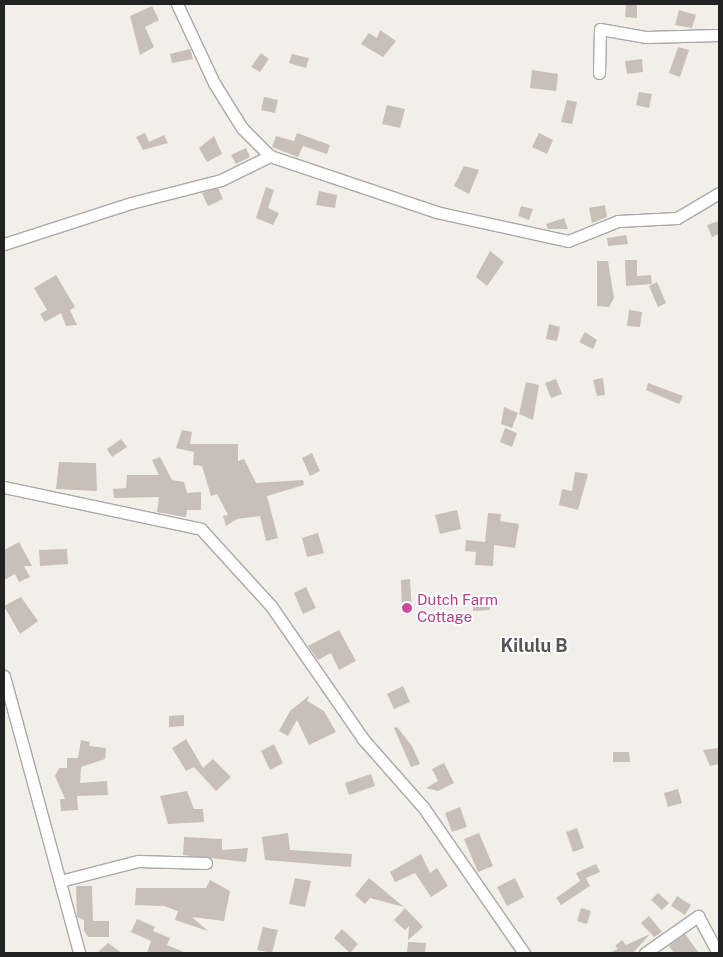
<!DOCTYPE html>
<html>
<head>
<meta charset="utf-8">
<style>
  body { margin:0 }
  #map { position:relative; width:723px; height:957px; overflow:hidden; background:#f2efe9; font-family:"Public Sans",sans-serif }
  div>[style] { position:absolute }
  [style*='--x'] { left:calc(var(--x)*1px); top:calc(var(--y)*1px); width:calc(var(--w)*1px); rotate:calc(var(--a)*1deg) }
  .building>* { inset:0; background:#c7bfb8 }
  .roads { filter:drop-shadow(1px 0 #a9a9a9) drop-shadow(-1px 0 #a9a9a9) drop-shadow(0 1px #a9a9a9) drop-shadow(0 -1px #a9a9a9) }
  .minor>* { height:11px; margin:-5.5px; padding:0 5.5px; transform-origin:5.5px; border-radius:5.5px; background:#fff }
  .dots>* { width:14px; height:14px; translate:-50% -50%; box-sizing:border-box; border:2px solid #fff; border-radius:50% }
  span { translate:-50% -50%; white-space:nowrap; text-align:center; line-height:1.15; -webkit-text-stroke:4px #fff; paint-order:stroke }
  .hotel-label { font-size:15px; color:#b23c85 }
  .left { translate:0 -50%; text-align:left }
  .quarter-label { font-size:18px; color:#555; font-weight:700 }
  .frame { position:absolute; inset:0; border:5px solid #222; pointer-events:none }
</style>
</head>
<body>
<div id="map">
  <div class="building">
    <i style="clip-path:polygon(626px 4px,637px 4px,637px 18px,625px 17px)"></i>
    <i style="clip-path:polygon(152px 6px,159px 20px,145px 27px,154px 47px,140px 55px,130px 16px)"></i>
    <i style="clip-path:polygon(679px 10px,696px 15px,692px 28px,675px 25px)"></i>
    <i style="clip-path:polygon(380px 30px,396px 41px,383px 57px,361px 44px,369px 33px,377px 38px)"></i>
    <i style="clip-path:polygon(678px 47px,689px 50px,680px 77px,669px 73px)"></i>
    <i style="clip-path:polygon(190px 49px,193px 59px,172px 63px,170px 54px)"></i>
    <i style="clip-path:polygon(261px 53px,269px 59px,260px 72px,251px 67px)"></i>
    <i style="clip-path:polygon(292px 54px,309px 58px,306px 68px,289px 63px)"></i>
    <i style="clip-path:polygon(642px 59px,643px 72px,627px 74px,625px 61px)"></i>
    <i style="clip-path:polygon(532px 70px,558px 74px,556px 91px,530px 88px)"></i>
    <i style="clip-path:polygon(639px 92px,652px 94px,649px 108px,636px 105px)"></i>
    <i style="clip-path:polygon(264px 97px,278px 100px,275px 113px,261px 110px)"></i>
    <i style="clip-path:polygon(567px 100px,577px 102px,572px 124px,561px 122px)"></i>
    <i style="clip-path:polygon(387px 105px,405px 109px,400px 128px,382px 124px)"></i>
    <i style="clip-path:polygon(145px 133px,149px 142px,164px 135px,168px 143px,143px 150px,136px 137px)"></i>
    <i style="clip-path:polygon(297px 133px,330px 145px,327px 154px,303px 146px,298px 157px,272px 147px,276px 136px,294px 141px)"></i>
    <i style="clip-path:polygon(539px 133px,553px 140px,547px 154px,532px 147px)"></i>
    <i style="clip-path:polygon(214px 136px,222px 154px,207px 162px,199px 148px)"></i>
    <i style="clip-path:polygon(246px 148px,250px 157px,236px 164px,231px 155px)"></i>
    <i style="clip-path:polygon(464px 166px,479px 170px,469px 194px,454px 186px)"></i>
    <i style="clip-path:polygon(266px 187px,274px 190px,268px 208px,279px 213px,273px 225px,256px 218px)"></i>
    <i style="clip-path:polygon(218px 188px,223px 199px,208px 206px,202px 193px)"></i>
    <i style="clip-path:polygon(319px 191px,337px 195px,335px 208px,316px 205px)"></i>
    <i style="clip-path:polygon(605px 205px,607px 217px,592px 223px,589px 208px)"></i>
    <i style="clip-path:polygon(521px 206px,533px 209px,529px 220px,518px 216px)"></i>
    <i style="clip-path:polygon(564px 218px,568px 229px,548px 229px,546px 224px)"></i>
    <i style="clip-path:polygon(719px 221px,719px 234px,712px 237px,707px 225px)"></i>
    <i style="clip-path:polygon(626px 235px,628px 244px,608px 246px,607px 238px)"></i>
    <i style="clip-path:polygon(490px 251px,504px 262px,487px 286px,476px 277px)"></i>
    <i style="clip-path:polygon(625px 260px,637px 260px,637px 276px,651px 275px,652px 284px,626px 286px)"></i>
    <i style="clip-path:polygon(597px 261px,608px 261px,614px 298px,609px 307px,597px 306px)"></i>
    <i style="clip-path:polygon(56px 275px,75px 307px,70px 310px,77px 325px,66px 326px,61px 313px,45px 322px,40px 314px,47px 310px,34px 288px)"></i>
    <i style="clip-path:polygon(657px 282px,666px 303px,658px 307px,649px 286px)"></i>
    <i style="clip-path:polygon(629px 310px,642px 312px,640px 327px,627px 326px)"></i>
    <i style="clip-path:polygon(549px 324px,560px 327px,557px 341px,546px 339px)"></i>
    <i style="clip-path:polygon(585px 332px,597px 340px,593px 349px,579px 342px)"></i>
    <i style="clip-path:polygon(603px 378px,605px 395px,597px 396px,593px 380px)"></i>
    <i style="clip-path:polygon(556px 379px,562px 394px,551px 398px,545px 383px)"></i>
    <i style="clip-path:polygon(526px 382px,539px 385px,533px 420px,519px 414px)"></i>
    <i style="clip-path:polygon(648px 383px,683px 396px,679px 404px,646px 390px)"></i>
    <i style="clip-path:polygon(504px 407px,518px 413px,512px 428px,501px 424px)"></i>
    <i style="clip-path:polygon(505px 428px,517px 433px,512px 447px,500px 442px)"></i>
    <i style="clip-path:polygon(182px 430px,192px 432px,190px 444px,238px 444px,238px 461px,244px 459px,256px 483px,303px 480px,304px 485px,267px 496px,278px 538px,266px 541px,260px 516px,237px 519px,226px 526px,223px 516px,228px 515px,217px 494px,211px 496px,202px 466px,193px 465px,194px 452px,176px 448px)"></i>
    <i style="clip-path:polygon(121px 439px,127px 447px,112px 457px,107px 449px)"></i>
    <i style="clip-path:polygon(312px 453px,320px 471px,310px 476px,302px 458px)"></i>
    <i style="clip-path:polygon(160px 457px,172px 480px,184px 482px,187px 493px,201px 492px,201px 510px,187px 510px,186px 517px,178px 516px,157px 512px,159px 497px,114px 498px,113px 489px,126px 488px,127px 475px,159px 475px,152px 460px)"></i>
    <i style="clip-path:polygon(59px 462px,96px 463px,97px 491px,56px 489px)"></i>
    <i style="clip-path:polygon(575px 472px,588px 474px,578px 510px,559px 505px,562px 489px,572px 491px)"></i>
    <i style="clip-path:polygon(457px 510px,461px 529px,440px 534px,435px 515px)"></i>
    <i style="clip-path:polygon(488px 513px,501px 514px,500px 521px,519px 524px,515px 548px,494px 545px,493px 566px,475px 565px,476px 552px,465px 551px,466px 540px,485px 542px)"></i>
    <i style="clip-path:polygon(318px 533px,324px 553px,307px 557px,302px 538px)"></i>
    <i style="clip-path:polygon(19px 542px,32px 566px,24px 566px,30px 577px,19px 582px,15px 574px,4px 580px,4px 550px)"></i>
    <i style="clip-path:polygon(67px 549px,68px 564px,40px 566px,39px 550px)"></i>
    <i style="clip-path:polygon(410px 579px,412px 612px,402px 612px,401px 580px)"></i>
    <i style="clip-path:polygon(306px 587px,316px 608px,303px 614px,294px 593px)"></i>
    <i style="clip-path:polygon(21px 597px,38px 621px,20px 634px,4px 606px)"></i>
    <i style="clip-path:polygon(490px 599px,490px 610px,473px 611px,473px 601px)"></i>
    <i style="clip-path:polygon(339px 630px,356px 661px,339px 670px,331px 653px,318px 660px,308px 646px)"></i>
    <i style="clip-path:polygon(403px 686px,410px 702px,394px 709px,387px 694px)"></i>
    <i style="clip-path:polygon(310px 695px,307px 701px,324px 711px,336px 732px,309px 745px,297px 720px,288px 736px,279px 731px,290px 711px)"></i>
    <i style="clip-path:polygon(184px 715px,184px 726px,169px 727px,169px 716px)"></i>
    <i style="clip-path:polygon(397px 727px,412px 746px,420px 764px,411px 767px,394px 728px)"></i>
    <i style="clip-path:polygon(186px 739px,203px 768px,213px 759px,231px 777px,216px 791px,194px 767px,186px 771px,172px 748px)"></i>
    <i style="clip-path:polygon(81px 740px,90px 742px,89px 746px,106px 748px,105px 759px,81px 767px,80px 783px,107px 781px,108px 795px,77px 796px,78px 810px,61px 811px,60px 799px,65px 799px,55px 776px,59px 768px,67px 768px,67px 758px,78px 758px)"></i>
    <i style="clip-path:polygon(274px 744px,283px 763px,270px 770px,261px 751px)"></i>
    <i style="clip-path:polygon(719px 748px,719px 764px,710px 766px,703px 750px)"></i>
    <i style="clip-path:polygon(613px 752px,629px 752px,630px 762px,613px 762px)"></i>
    <i style="clip-path:polygon(444px 763px,454px 783px,438px 791px,426px 788px,438px 781px,432px 769px)"></i>
    <i style="clip-path:polygon(371px 774px,375px 786px,349px 795px,345px 783px)"></i>
    <i style="clip-path:polygon(678px 789px,682px 803px,668px 807px,664px 793px)"></i>
    <i style="clip-path:polygon(187px 791px,194px 809px,203px 809px,204px 822px,168px 824px,160px 796px)"></i>
    <i style="clip-path:polygon(460px 807px,467px 827px,452px 832px,445px 813px)"></i>
    <i style="clip-path:polygon(577px 828px,584px 848px,573px 852px,566px 832px)"></i>
    <i style="clip-path:polygon(288px 833px,290px 850px,352px 854px,351px 867px,265px 860px,262px 837px)"></i>
    <i style="clip-path:polygon(479px 833px,493px 866px,478px 872px,464px 839px)"></i>
    <i style="clip-path:polygon(184px 837px,222px 839px,222px 850px,248px 848px,246px 862px,183px 855px)"></i>
    <i style="clip-path:polygon(421px 854px,430px 873px,437px 868px,448px 886px,431px 897px,415px 873px,395px 882px,390px 872px)"></i>
    <i style="clip-path:polygon(596px 864px,600px 872px,586px 878px,590px 886px,561px 905px,556px 898px,580px 881px,576px 873px)"></i>
    <i style="clip-path:polygon(295px 878px,311px 881px,305px 907px,289px 904px)"></i>
    <i style="clip-path:polygon(369px 878px,404px 907px,370px 898px,365px 904px,355px 895px)"></i>
    <i style="clip-path:polygon(515px 878px,524px 897px,507px 906px,497px 887px)"></i>
    <i style="clip-path:polygon(210px 880px,230px 891px,224px 921px,192px 917px,208px 931px,175px 920px,178px 911px,164px 906px,135px 905px,136px 888px,206px 888px)"></i>
    <i style="clip-path:polygon(76px 886px,92px 886px,93px 921px,109px 921px,109px 937px,88px 937px,84px 931px,84px 920px,77px 917px)"></i>
    <i style="clip-path:polygon(658px 893px,669px 903px,662px 910px,651px 900px)"></i>
    <i style="clip-path:polygon(677px 896px,691px 905px,685px 915px,671px 906px)"></i>
    <i style="clip-path:polygon(405px 908px,423px 927px,408px 940px,409px 926px,405px 930px,394px 920px)"></i>
    <i style="clip-path:polygon(581px 908px,591px 911px,587px 924px,577px 921px)"></i>
    <i style="clip-path:polygon(649px 916px,662px 932px,654px 937px,641px 923px)"></i>
    <i style="clip-path:polygon(137px 919px,155px 927px,153px 931px,170px 938px,167px 945px,186px 953px,147px 953px,151px 941px,131px 932px)"></i>
    <i style="clip-path:polygon(263px 927px,278px 930px,272px 953px,257px 950px)"></i>
    <i style="clip-path:polygon(342px 929px,358px 944px,350px 953px,334px 938px)"></i>
    <i style="clip-path:polygon(650px 934px,633px 953px,609px 953px,618px 949px,615px 946px,622px 940px,626px 945px)"></i>
    <i style="clip-path:polygon(685px 934px,699px 953px,674px 953px,669px 946px)"></i>
    <i style="clip-path:polygon(408px 942px,426px 943px,425px 953px,407px 953px)"></i>
    <i style="clip-path:polygon(108px 943px,122px 953px,97px 953px)"></i>
  </div>
  <div class="roads">
    <div class="minor">
      <i style="--x:177;--y:4;--w:87;--a:64.9"></i>
      <i style="--x:214;--y:83;--w:53;--a:58.1"></i>
      <i style="--x:242;--y:128;--w:40;--a:45"></i>
      <i style="--x:270;--y:156;--w:175;--a:18.6"></i>
      <i style="--x:436;--y:212;--w:135;--a:12.4"></i>
      <i style="--x:568;--y:241;--w:54;--a:-21.8"></i>
      <i style="--x:618;--y:221;--w:59;--a:-2.9"></i>
      <i style="--x:677;--y:218;--w:49;--a:-30.8"></i>
      <i style="--x:599;--y:73;--w:44;--a:-88.7"></i>
      <i style="--x:600;--y:29;--w:47;--a:9.9"></i>
      <i style="--x:646;--y:37;--w:73;--a:-1.6"></i>
      <i style="--x:4;--y:244;--w:133;--a:-17.9"></i>
      <i style="--x:131;--y:203;--w:93;--a:-14.3"></i>
      <i style="--x:221;--y:180;--w:55;--a:-26.1"></i>
      <i style="--x:4;--y:487;--w:201;--a:12"></i>
      <i style="--x:201;--y:529;--w:104;--a:47.7"></i>
      <i style="--x:271;--y:606;--w:162;--a:55.3"></i>
      <i style="--x:363;--y:739;--w:91;--a:48.6"></i>
      <i style="--x:423;--y:807;--w:178;--a:55.3"></i>
      <i style="--x:4;--y:676;--w:287;--a:74.8"></i>
      <i style="--x:60;--y:881;--w:81;--a:-14.4"></i>
      <i style="--x:138;--y:861;--w:68;--a:1.7"></i>
      <i style="--x:645;--y:953;--w:65;--a:-34.9"></i>
      <i style="--x:698;--y:916;--w:42;--a:61.6"></i>
    </div>
  </div>
  <div class="dots">
    <i style="left:407px;top:608px;background:#d1479c"></i>
  </div>
  <div class="hotel-label">
    <span class="left" style="left:417px;top:608px">Dutch Farm<br>Cottage</span>
  </div>
  <div class="quarter-label">
    <span style="left:534px;top:646px">Kilulu B</span>
  </div>
  <div class="frame"></div>
</div>
</body>
</html>
